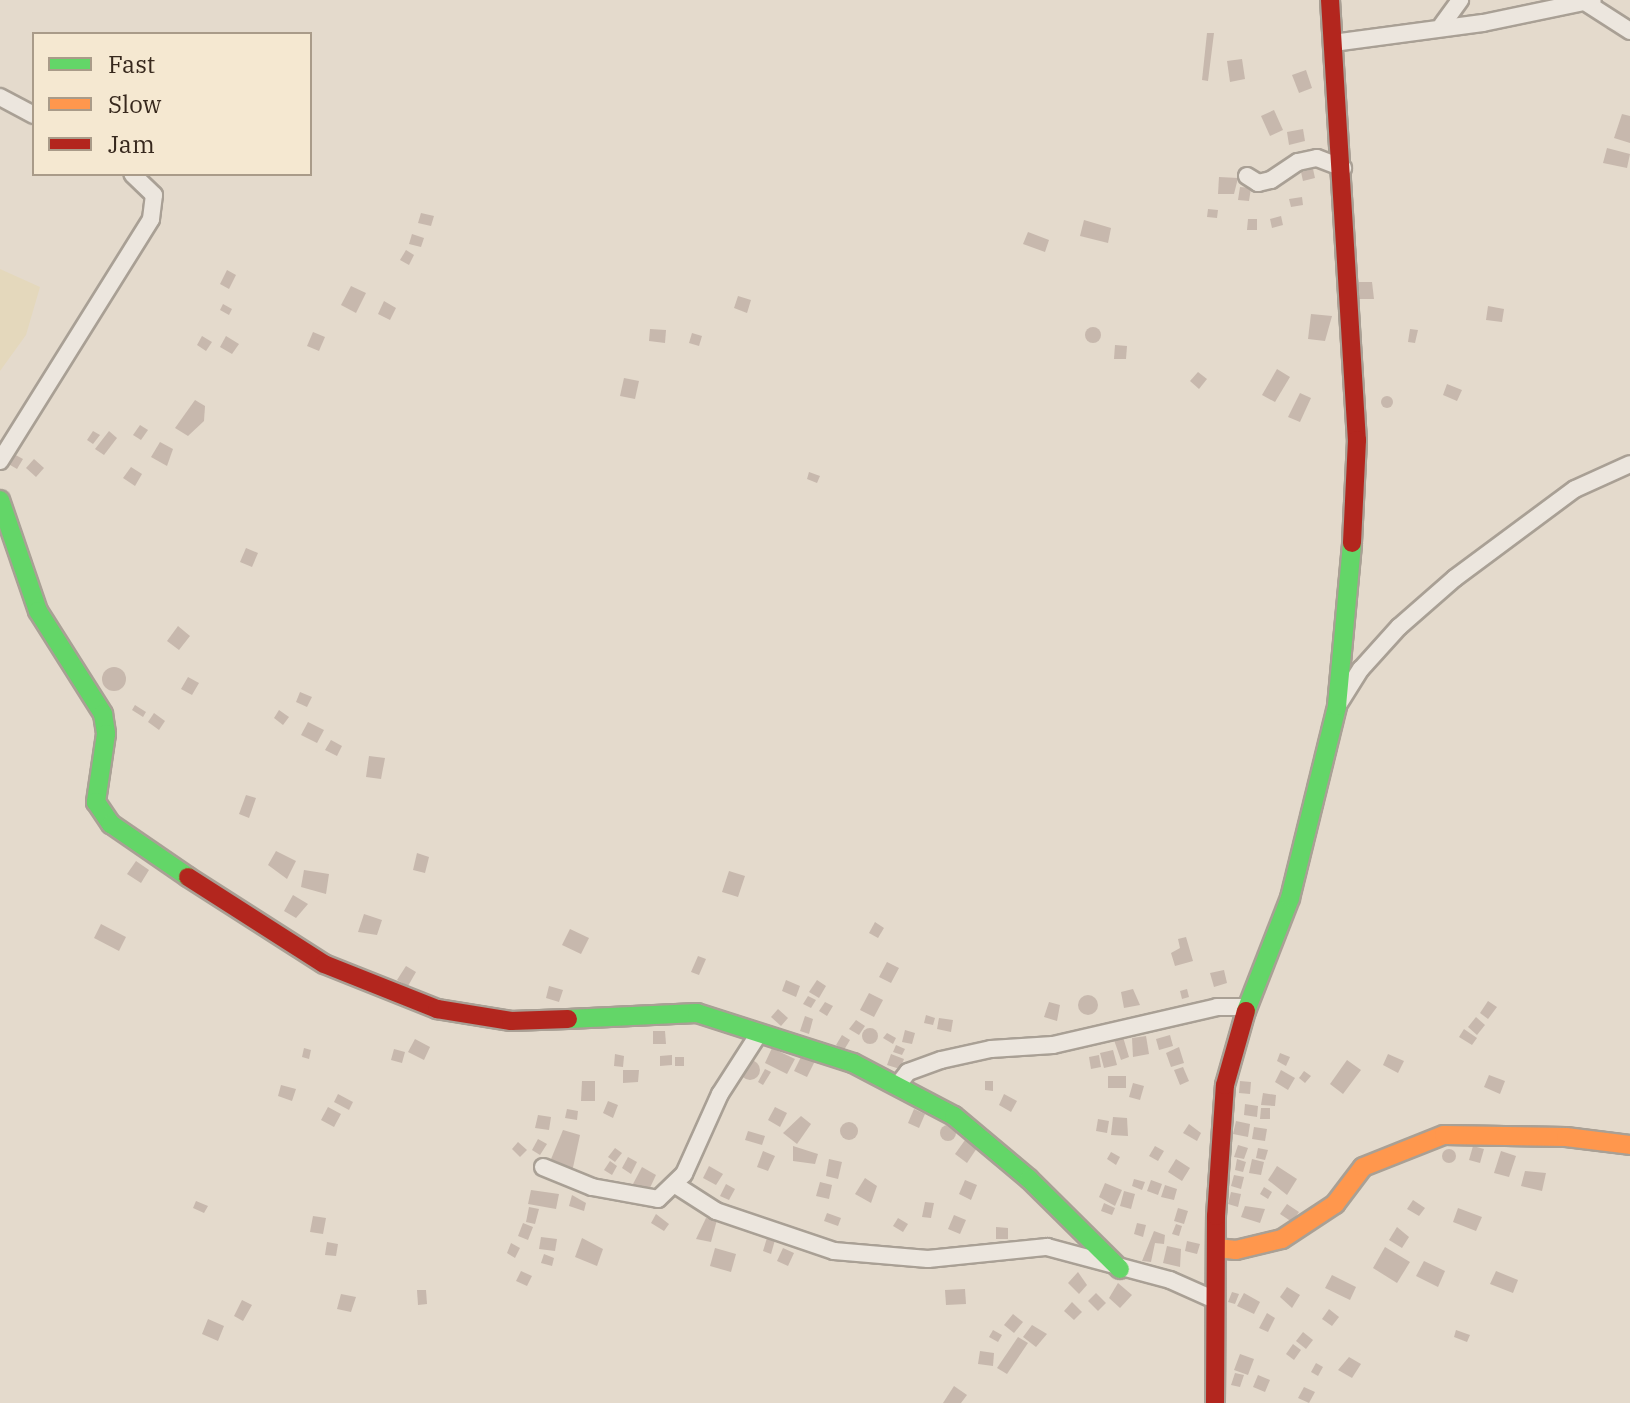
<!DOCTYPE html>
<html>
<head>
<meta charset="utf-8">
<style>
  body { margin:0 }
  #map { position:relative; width:1630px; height:1403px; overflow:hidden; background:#e4dacc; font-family:"IBM Plex Serif",serif }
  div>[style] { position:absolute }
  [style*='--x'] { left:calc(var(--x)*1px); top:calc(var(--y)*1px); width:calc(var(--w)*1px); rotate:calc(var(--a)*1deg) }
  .farmland>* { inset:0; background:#e4d8bc }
  .building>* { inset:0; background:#c7b8ad }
  .round { border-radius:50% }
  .roads { filter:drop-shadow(2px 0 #a9a095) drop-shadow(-2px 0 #a9a095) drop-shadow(0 2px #a9a095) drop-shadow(0 -2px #a9a095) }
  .street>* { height:16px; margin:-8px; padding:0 8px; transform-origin:8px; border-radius:8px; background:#ece6de }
  .fast>* { height:18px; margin:-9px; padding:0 9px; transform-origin:9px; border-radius:9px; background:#63d668 }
  .slow>* { height:18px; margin:-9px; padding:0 9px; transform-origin:9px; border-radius:9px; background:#ff974d }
  .jam>* { height:18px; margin:-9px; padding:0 9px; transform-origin:9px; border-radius:9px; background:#b3261e }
  span { translate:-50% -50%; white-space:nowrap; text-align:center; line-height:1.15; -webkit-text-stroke:7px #f5e8d1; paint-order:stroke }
  .legend { position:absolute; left:32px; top:32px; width:280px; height:144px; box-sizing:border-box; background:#f5e8d1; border:2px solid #a99b89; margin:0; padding:10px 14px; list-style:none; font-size:24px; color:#37281d }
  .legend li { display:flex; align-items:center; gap:16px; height:40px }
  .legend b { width:40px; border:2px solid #a99b89 }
</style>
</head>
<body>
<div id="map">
  <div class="farmland">
    <i style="clip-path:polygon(0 269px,40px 287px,26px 335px,0 371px)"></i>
  </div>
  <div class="building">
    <i style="clip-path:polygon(1207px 33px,1214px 33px,1208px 81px,1202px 80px)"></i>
    <i style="clip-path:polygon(1242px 59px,1245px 79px,1230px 82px,1227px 61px)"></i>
    <i style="clip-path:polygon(1306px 70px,1312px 88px,1299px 93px,1292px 75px)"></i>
    <i style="clip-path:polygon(1274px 110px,1283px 130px,1270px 136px,1261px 116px)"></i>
    <i style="clip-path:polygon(1622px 114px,1630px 116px,1630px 143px,1614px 138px)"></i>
    <i style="clip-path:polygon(1303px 129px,1305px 141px,1289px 145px,1287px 132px)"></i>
    <i style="clip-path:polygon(1607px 148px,1630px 154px,1627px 168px,1603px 163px)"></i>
    <i style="clip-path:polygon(1313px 169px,1315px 178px,1303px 181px,1301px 172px)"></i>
    <i style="clip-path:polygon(1219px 177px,1238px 178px,1234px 194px,1218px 194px)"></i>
    <i style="clip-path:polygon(1240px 187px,1251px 188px,1249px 201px,1238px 200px)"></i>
    <i style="clip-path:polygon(1302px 197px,1303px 205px,1291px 207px,1289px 199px)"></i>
    <i style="clip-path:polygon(1208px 209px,1218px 210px,1217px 218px,1207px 217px)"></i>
    <i style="clip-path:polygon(421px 213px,434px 216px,431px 226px,418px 223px)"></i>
    <i style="clip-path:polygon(1281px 216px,1283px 225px,1272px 228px,1270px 219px)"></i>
    <i style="clip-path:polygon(1248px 219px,1257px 219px,1257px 230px,1247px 230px)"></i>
    <i style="clip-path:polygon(1084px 220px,1111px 228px,1108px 243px,1080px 236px)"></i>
    <i style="clip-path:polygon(1028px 232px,1049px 240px,1045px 252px,1023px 244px)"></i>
    <i style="clip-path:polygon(412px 234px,424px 238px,421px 247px,409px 244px)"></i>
    <i style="clip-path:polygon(406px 250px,414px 255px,409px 265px,400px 260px)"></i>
    <i style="clip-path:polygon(227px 270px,236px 275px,229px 289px,220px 284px)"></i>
    <i style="clip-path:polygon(1359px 282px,1372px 282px,1374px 299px,1359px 299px)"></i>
    <i style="clip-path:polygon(351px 286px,366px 293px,356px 313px,341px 305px)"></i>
    <i style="clip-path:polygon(738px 296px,751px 300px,747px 313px,734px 308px)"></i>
    <i style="clip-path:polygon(384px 301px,396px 308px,390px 320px,378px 314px)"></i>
    <i style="clip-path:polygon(223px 304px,232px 309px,229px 315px,220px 310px)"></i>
    <i style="clip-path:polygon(1488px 306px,1504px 309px,1502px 322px,1486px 320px)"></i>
    <i style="clip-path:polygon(1311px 314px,1332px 316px,1325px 341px,1308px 339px)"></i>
    <i class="round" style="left:1085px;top:327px;width:16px;height:16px"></i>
    <i style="clip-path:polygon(650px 329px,666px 330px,665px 343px,649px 341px)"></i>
    <i style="clip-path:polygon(1410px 329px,1418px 330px,1415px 343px,1408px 342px)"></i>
    <i style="clip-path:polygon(313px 332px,325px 337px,319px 351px,307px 346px)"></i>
    <i style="clip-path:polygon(692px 333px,702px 336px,699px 346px,689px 343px)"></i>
    <i style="clip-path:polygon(202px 336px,212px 342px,206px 351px,197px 345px)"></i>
    <i style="clip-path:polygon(226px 336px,239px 344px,232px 354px,220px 347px)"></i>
    <i style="clip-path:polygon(1115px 345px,1127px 346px,1126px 359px,1114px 359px)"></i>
    <i style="clip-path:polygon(1277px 369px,1290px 377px,1275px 402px,1262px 395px)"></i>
    <i style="clip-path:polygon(1198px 372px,1207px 379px,1199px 389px,1190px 381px)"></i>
    <i style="clip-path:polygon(624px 378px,639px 381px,635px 399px,620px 396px)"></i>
    <i style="clip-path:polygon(1447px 384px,1462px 390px,1457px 401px,1443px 395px)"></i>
    <i style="clip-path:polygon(1300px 393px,1311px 398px,1300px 422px,1288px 417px)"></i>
    <i class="round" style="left:1381px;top:396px;width:12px;height:12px"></i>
    <i style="clip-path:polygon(195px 400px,205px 406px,204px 421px,188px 436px,175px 428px)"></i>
    <i style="clip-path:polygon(140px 425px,148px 430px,141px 440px,133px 435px)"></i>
    <i style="clip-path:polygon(93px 431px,100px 435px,93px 444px,87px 440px)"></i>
    <i style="clip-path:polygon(109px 431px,117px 438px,104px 455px,95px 449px)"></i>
    <i style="clip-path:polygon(160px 442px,173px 449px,167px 466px,151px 457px)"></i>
    <i style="clip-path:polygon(10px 452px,23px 459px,17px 469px,5px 462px)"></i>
    <i style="clip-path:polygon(34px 459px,44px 468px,36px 477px,26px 468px)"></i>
    <i style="clip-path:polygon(131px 467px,142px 474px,135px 486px,123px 478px)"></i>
    <i style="clip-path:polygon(809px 472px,820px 476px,817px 483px,807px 479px)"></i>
    <i style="clip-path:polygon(246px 548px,258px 553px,252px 567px,240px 562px)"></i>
    <i style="clip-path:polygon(178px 626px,190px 636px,179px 650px,167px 641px)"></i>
    <i class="round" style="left:102px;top:667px;width:24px;height:24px"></i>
    <i style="clip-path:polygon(188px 677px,199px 683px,192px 695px,181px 689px)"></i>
    <i style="clip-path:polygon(300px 692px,312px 697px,307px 707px,296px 702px)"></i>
    <i style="clip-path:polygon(135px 705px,146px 712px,143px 717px,132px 710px)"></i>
    <i style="clip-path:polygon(279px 710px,289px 717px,283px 725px,274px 718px)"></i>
    <i style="clip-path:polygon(154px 713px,165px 721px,159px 730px,148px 722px)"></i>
    <i style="clip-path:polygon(308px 722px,324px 730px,317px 743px,301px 735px)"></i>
    <i style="clip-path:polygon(331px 740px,342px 746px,337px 756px,325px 750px)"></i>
    <i style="clip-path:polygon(369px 756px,385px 758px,381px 779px,366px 777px)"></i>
    <i style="clip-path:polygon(246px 795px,256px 798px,249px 818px,239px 814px)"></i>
    <i style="clip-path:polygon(276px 851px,296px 861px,287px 879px,268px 865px)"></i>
    <i style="clip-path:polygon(417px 853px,429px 857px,425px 873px,413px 870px)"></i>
    <i style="clip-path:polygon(136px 861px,149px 870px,141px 883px,127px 874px)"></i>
    <i style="clip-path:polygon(304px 870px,329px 874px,326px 894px,301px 887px)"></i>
    <i style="clip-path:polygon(729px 871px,745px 876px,738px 897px,722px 892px)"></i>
    <i style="clip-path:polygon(293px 895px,308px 904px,296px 918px,284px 911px)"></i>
    <i style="clip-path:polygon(364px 914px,382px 920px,377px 935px,358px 932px)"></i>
    <i style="clip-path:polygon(875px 922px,884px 928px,878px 938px,869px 933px)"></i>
    <i style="clip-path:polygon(101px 924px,126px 937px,119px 951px,94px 938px)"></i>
    <i style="clip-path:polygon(570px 929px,589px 938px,581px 954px,562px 945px)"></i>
    <i style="clip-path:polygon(1186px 937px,1193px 961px,1175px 966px,1171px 953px,1180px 948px,1178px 939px)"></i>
    <i style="clip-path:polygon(698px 956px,706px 959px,699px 975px,691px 972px)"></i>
    <i style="clip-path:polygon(887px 962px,899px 968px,891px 983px,879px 977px)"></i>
    <i style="clip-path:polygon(406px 966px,416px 972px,408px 986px,397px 980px)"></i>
    <i style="clip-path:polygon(1224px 970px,1227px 983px,1214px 987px,1210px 973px)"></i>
    <i style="clip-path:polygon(786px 980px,800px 986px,796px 997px,782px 991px)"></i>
    <i style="clip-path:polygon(817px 980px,826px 986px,819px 998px,809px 992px)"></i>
    <i style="clip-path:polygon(549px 986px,563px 990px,559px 1002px,546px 998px)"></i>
    <i style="clip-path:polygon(1133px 989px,1140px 1005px,1124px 1008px,1121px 992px)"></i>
    <i style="clip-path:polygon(1187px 989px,1189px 997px,1182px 999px,1180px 991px)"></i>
    <i style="clip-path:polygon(869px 993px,883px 1000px,874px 1017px,860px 1010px)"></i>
    <i class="round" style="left:1078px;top:995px;width:20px;height:20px"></i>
    <i style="clip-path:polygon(808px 996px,816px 1000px,811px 1008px,803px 1004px)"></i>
    <i style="clip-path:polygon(1488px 1001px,1497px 1007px,1488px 1019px,1480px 1013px)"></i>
    <i style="clip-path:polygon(825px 1002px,833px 1006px,827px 1016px,819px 1011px)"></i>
    <i style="clip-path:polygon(1049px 1002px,1060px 1005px,1057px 1021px,1044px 1017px)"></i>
    <i style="clip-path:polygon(778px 1009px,788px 1018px,781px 1026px,771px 1017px)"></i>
    <i style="clip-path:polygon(926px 1015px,935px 1018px,933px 1025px,924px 1023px)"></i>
    <i style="clip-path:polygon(805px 1016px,813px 1019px,809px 1034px,800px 1031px)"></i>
    <i style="clip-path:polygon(1476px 1017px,1485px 1025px,1477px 1035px,1468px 1027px)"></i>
    <i style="clip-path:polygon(939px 1018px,953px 1020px,951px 1032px,937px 1029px)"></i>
    <i style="clip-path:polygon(856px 1020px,865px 1026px,859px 1035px,849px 1029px)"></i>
    <i class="round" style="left:862px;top:1028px;width:16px;height:16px"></i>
    <i style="clip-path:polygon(1464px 1029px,1477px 1038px,1472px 1045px,1459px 1037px)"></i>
    <i style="clip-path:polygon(905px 1030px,915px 1033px,912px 1044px,902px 1042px)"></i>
    <i style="clip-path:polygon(653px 1031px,665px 1031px,666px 1044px,653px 1044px)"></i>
    <i style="clip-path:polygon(887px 1033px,896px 1038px,893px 1044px,883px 1038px)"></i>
    <i style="clip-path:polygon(842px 1035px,850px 1040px,844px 1050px,836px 1045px)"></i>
    <i style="clip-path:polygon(1170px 1035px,1173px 1046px,1159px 1050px,1156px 1039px)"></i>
    <i style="clip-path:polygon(1146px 1036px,1149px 1054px,1133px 1057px,1132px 1038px)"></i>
    <i style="clip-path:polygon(1123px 1037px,1129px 1057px,1121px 1060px,1114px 1040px)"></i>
    <i style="clip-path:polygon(415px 1039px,430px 1047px,424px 1060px,408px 1052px)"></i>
    <i style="clip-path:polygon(896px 1045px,905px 1049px,902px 1055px,893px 1052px)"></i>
    <i style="clip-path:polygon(1179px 1047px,1184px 1063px,1171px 1067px,1166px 1053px)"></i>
    <i style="clip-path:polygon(304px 1048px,311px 1050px,309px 1059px,302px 1057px)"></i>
    <i style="clip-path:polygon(772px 1048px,795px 1059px,787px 1074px,765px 1063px)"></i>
    <i style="clip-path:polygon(394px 1049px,405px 1052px,402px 1063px,391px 1060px)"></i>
    <i style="clip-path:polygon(1113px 1050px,1117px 1065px,1104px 1068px,1100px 1053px)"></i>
    <i style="clip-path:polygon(1280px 1053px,1290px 1057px,1286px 1066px,1277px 1061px)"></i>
    <i style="clip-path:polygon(615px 1054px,624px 1056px,623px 1067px,614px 1066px)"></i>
    <i style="clip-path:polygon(891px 1054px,904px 1059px,900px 1069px,887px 1065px)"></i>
    <i style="clip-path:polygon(1388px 1054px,1404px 1061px,1398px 1073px,1383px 1065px)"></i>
    <i style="clip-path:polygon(672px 1055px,672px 1065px,660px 1066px,660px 1056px)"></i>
    <i style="clip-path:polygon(802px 1055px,815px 1061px,807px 1077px,794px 1071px)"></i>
    <i style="clip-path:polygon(1099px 1055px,1101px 1067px,1091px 1069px,1089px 1057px)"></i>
    <i style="clip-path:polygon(675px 1057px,684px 1057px,684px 1066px,675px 1066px)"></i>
    <i style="clip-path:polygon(1347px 1060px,1361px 1070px,1343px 1094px,1330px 1084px)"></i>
    <i class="round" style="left:740px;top:1060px;width:20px;height:20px"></i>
    <i style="clip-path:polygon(1183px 1067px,1189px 1081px,1180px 1085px,1174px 1070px)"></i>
    <i style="clip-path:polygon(765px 1069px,771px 1072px,763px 1085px,758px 1082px)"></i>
    <i style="clip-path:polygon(623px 1070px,639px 1070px,638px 1082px,623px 1083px)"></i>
    <i style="clip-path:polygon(1281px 1070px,1295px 1078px,1288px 1090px,1275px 1082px)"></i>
    <i style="clip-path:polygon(1304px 1071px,1311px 1076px,1305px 1083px,1299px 1078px)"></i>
    <i style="clip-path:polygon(1489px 1075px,1505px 1081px,1500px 1094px,1484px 1087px)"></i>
    <i style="clip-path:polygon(1108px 1076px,1126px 1076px,1126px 1088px,1108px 1088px)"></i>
    <i style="clip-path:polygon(582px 1081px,595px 1081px,595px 1101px,581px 1101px)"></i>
    <i style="clip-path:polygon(985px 1081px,993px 1081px,993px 1091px,985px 1090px)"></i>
    <i style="clip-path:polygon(1240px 1081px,1251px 1082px,1250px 1094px,1239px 1093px)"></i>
    <i style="clip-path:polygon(1133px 1083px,1144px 1086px,1140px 1100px,1129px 1097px)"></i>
    <i style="clip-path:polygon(281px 1085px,296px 1089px,292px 1101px,278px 1096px)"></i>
    <i style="clip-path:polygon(1263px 1093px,1276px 1095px,1275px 1106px,1261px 1105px)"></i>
    <i style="clip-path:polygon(338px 1094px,353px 1102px,349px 1110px,334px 1102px)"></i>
    <i style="clip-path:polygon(1004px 1094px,1017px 1101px,1011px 1112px,999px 1105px)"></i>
    <i style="clip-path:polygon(608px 1101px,618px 1105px,613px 1118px,603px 1113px)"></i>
    <i style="clip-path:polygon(1245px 1104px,1258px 1106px,1257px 1117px,1244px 1115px)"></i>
    <i style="clip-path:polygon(328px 1107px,341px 1114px,334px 1127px,321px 1120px)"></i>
    <i style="clip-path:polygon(775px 1107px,787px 1113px,780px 1127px,768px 1120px)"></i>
    <i style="clip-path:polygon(1261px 1108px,1270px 1108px,1270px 1119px,1260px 1119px)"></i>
    <i style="clip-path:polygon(567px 1109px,578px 1111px,577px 1120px,565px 1118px)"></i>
    <i style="clip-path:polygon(914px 1109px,925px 1114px,919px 1128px,908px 1123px)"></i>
    <i style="clip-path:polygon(538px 1115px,551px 1117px,549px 1130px,535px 1128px)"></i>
    <i style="clip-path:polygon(801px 1116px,811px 1124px,797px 1144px,783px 1133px)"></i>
    <i style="clip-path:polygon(1113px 1117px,1127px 1118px,1128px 1136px,1111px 1135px)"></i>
    <i style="clip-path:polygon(1098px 1119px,1109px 1121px,1107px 1133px,1096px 1131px)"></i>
    <i style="clip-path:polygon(1236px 1121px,1250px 1124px,1248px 1137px,1233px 1134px)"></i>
    <i class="round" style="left:840px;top:1122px;width:18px;height:18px"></i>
    <i style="clip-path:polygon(1189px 1124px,1201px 1133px,1197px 1141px,1183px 1133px)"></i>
    <i class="round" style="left:940px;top:1125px;width:16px;height:16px"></i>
    <i style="clip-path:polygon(1254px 1127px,1267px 1129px,1265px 1141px,1252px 1139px)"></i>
    <i style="clip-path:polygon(563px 1130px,580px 1135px,572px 1172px,549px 1164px)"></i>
    <i style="clip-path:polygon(748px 1131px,765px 1136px,762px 1145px,745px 1140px)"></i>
    <i style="clip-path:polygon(538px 1139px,547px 1144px,540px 1155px,532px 1150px)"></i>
    <i style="clip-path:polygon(965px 1140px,977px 1148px,967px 1163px,955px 1154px)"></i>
    <i style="clip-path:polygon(518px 1142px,527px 1150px,520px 1157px,512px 1149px)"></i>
    <i style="clip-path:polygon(1238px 1145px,1248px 1148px,1244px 1159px,1234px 1157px)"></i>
    <i style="clip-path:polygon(793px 1146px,818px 1154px,815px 1164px,793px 1161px)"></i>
    <i style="clip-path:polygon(1155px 1146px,1164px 1151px,1158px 1161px,1149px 1156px)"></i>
    <i style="clip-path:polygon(1473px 1146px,1484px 1149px,1480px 1163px,1469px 1160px)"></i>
    <i style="clip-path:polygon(615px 1148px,622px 1153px,615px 1162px,608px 1157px)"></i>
    <i style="clip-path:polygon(1258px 1148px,1268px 1150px,1265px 1160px,1256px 1158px)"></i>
    <i class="round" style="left:1442px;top:1149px;width:14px;height:14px"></i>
    <i style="clip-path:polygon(763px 1151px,775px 1156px,768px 1171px,757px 1167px)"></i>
    <i style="clip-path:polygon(1501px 1151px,1516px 1156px,1509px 1177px,1494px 1173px)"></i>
    <i style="clip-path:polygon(1111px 1152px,1120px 1157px,1116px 1165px,1107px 1159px)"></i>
    <i style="clip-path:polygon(628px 1157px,637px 1162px,631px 1174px,622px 1168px)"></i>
    <i style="clip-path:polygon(829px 1159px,842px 1162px,838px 1179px,826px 1176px)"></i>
    <i style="clip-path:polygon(1176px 1159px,1190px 1168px,1182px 1181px,1168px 1172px)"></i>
    <i style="clip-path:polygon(1237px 1159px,1246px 1162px,1243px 1172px,1235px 1170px)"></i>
    <i style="clip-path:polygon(1252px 1159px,1264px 1162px,1261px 1175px,1249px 1173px)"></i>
    <i style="clip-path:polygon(610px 1161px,617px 1166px,612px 1175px,604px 1170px)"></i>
    <i style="clip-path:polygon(709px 1166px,723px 1174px,716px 1185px,703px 1178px)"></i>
    <i style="clip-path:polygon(1277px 1166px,1297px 1179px,1287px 1195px,1268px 1180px)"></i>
    <i style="clip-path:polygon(642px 1167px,656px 1175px,648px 1192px,633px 1184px)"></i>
    <i style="clip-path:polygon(1525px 1171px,1546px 1173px,1542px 1191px,1521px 1186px)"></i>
    <i style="clip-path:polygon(1234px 1175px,1244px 1177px,1241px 1189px,1231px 1186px)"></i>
    <i style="clip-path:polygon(865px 1178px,877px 1186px,871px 1203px,855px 1194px)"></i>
    <i style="clip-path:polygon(1134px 1179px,1145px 1182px,1142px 1190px,1132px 1186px)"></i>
    <i style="clip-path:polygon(965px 1180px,977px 1185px,971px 1200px,959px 1194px)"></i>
    <i style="clip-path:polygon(1151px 1180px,1162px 1184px,1158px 1195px,1147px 1191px)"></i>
    <i style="clip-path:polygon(820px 1182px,832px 1185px,829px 1199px,816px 1196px)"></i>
    <i style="clip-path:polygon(1105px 1183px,1122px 1190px,1115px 1206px,1099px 1197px)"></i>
    <i style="clip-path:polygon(726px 1184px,735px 1189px,729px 1200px,720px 1196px)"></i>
    <i style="clip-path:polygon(1165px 1185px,1177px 1189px,1174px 1200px,1161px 1197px)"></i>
    <i style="clip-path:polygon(1264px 1187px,1272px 1192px,1268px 1199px,1260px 1194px)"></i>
    <i style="clip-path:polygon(531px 1190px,559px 1194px,556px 1209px,528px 1204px)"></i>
    <i style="clip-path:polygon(1124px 1191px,1135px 1194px,1131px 1209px,1120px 1206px)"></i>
    <i style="clip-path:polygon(1231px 1192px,1241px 1194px,1238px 1207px,1228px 1204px)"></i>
    <i style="clip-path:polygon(572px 1195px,586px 1203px,584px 1211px,569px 1206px)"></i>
    <i style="clip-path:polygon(1413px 1200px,1425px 1208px,1419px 1216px,1407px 1209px)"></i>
    <i style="clip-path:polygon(196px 1201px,208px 1206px,204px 1213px,193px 1208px)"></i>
    <i style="clip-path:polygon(925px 1202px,934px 1203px,931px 1218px,922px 1217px)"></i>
    <i style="clip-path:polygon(1104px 1203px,1115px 1208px,1112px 1215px,1101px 1211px)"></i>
    <i style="clip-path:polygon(1287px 1204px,1299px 1212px,1292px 1222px,1280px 1214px)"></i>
    <i style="clip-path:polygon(1245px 1206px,1265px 1209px,1260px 1223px,1241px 1217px)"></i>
    <i style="clip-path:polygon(529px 1207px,539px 1209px,535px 1224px,526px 1222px)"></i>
    <i style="clip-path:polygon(1178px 1208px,1188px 1211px,1184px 1224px,1174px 1221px)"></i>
    <i style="clip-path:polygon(1458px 1208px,1482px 1217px,1476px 1231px,1453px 1222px)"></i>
    <i style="clip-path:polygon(827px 1213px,841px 1218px,838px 1226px,824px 1221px)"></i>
    <i style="clip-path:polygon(656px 1214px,669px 1224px,664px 1231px,651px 1223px)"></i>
    <i style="clip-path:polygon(954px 1215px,966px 1220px,960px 1234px,948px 1229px)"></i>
    <i style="clip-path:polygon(313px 1216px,326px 1218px,323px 1234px,310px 1232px)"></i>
    <i style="clip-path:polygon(706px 1218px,717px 1220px,711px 1242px,696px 1239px)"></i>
    <i style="clip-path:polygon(898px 1218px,908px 1224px,903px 1232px,893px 1226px)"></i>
    <i style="clip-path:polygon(523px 1223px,533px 1227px,528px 1240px,518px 1236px)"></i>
    <i style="clip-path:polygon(1137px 1223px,1146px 1225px,1143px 1237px,1134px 1234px)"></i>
    <i style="clip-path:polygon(1176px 1224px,1182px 1226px,1179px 1236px,1172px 1234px)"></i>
    <i style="clip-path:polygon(996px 1227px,1008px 1228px,1008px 1239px,996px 1239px)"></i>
    <i style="clip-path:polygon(1397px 1227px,1409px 1237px,1402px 1248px,1389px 1240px)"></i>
    <i style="clip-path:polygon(1154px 1231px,1165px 1235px,1164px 1244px,1155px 1243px,1151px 1262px,1142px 1261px)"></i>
    <i style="clip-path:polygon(541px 1237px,557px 1239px,555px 1251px,539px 1249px)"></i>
    <i style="clip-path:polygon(582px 1238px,603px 1249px,597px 1266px,575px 1257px)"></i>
    <i style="clip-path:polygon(767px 1238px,775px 1240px,771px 1254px,763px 1251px)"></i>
    <i style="clip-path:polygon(1187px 1241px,1200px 1244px,1197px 1254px,1185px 1251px)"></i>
    <i style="clip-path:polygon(327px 1242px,338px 1244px,336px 1256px,325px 1255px)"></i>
    <i style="clip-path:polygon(511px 1243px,520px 1248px,515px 1258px,507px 1253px)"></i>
    <i style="clip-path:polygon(1167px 1246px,1181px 1249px,1180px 1267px,1163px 1263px)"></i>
    <i style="clip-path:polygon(1385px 1247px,1410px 1262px,1397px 1283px,1373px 1268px)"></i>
    <i style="clip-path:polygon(715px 1248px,736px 1254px,731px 1272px,710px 1266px)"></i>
    <i style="clip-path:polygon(783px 1248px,794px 1253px,788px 1266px,777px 1261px)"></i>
    <i style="clip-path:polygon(544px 1254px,554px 1258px,552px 1266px,541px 1263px)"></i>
    <i style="clip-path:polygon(1424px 1261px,1445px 1271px,1438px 1287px,1416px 1276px)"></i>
    <i style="clip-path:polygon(521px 1271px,532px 1276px,527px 1286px,516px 1281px)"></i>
    <i style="clip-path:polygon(1496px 1271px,1518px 1280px,1513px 1293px,1490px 1284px)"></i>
    <i style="clip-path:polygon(1078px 1272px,1087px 1285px,1079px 1294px,1068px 1283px)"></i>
    <i style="clip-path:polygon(1332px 1275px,1356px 1287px,1350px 1300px,1325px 1288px)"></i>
    <i style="clip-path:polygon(1118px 1283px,1132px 1295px,1120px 1308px,1109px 1298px)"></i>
    <i style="clip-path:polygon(1287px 1287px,1300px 1295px,1292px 1308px,1280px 1297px)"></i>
    <i style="clip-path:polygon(965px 1289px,966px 1304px,946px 1305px,945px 1290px)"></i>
    <i style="clip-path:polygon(417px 1290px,426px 1290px,427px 1304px,418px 1305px)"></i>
    <i style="clip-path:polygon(1232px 1292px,1239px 1294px,1235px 1304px,1228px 1302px)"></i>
    <i style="clip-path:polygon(1096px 1293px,1106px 1303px,1098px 1311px,1088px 1301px)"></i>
    <i style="clip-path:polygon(1244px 1293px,1260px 1302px,1254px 1314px,1237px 1306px)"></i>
    <i style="clip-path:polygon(341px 1294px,356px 1297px,351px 1312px,337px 1309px)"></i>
    <i style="clip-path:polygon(242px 1300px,252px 1305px,243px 1321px,234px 1316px)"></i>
    <i style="clip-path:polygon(1072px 1302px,1082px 1312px,1074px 1320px,1064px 1311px)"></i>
    <i style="clip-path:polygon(1329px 1309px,1339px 1317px,1332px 1326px,1322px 1319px)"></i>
    <i style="clip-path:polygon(1267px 1313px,1275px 1318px,1268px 1332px,1259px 1328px)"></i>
    <i style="clip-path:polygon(1013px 1314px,1023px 1322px,1014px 1333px,1004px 1325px)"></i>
    <i style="clip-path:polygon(208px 1319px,224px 1326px,218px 1341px,202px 1334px)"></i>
    <i style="clip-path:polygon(1032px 1325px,1047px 1334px,1036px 1347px,1023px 1337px)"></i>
    <i style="clip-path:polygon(993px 1330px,1002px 1335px,998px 1342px,989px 1337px)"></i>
    <i style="clip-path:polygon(1456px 1330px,1470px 1335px,1467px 1342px,1454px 1337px)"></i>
    <i style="clip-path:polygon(1303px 1332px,1313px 1340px,1306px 1349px,1296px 1341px)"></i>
    <i style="clip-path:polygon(1018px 1337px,1028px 1343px,1007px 1374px,997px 1368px)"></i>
    <i style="clip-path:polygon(1293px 1344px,1301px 1350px,1294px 1360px,1286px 1354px)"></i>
    <i style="clip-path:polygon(980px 1351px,994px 1353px,993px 1366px,978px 1364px)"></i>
    <i style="clip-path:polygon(1240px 1354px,1254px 1359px,1248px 1375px,1234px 1370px)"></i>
    <i style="clip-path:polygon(1349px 1357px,1361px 1364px,1352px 1378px,1338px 1370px)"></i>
    <i style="clip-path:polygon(1316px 1363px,1323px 1367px,1318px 1376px,1311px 1372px)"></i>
    <i style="clip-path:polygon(1235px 1373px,1244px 1375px,1240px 1387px,1231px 1385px)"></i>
    <i style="clip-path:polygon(1258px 1375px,1270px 1380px,1265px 1392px,1253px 1387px)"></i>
    <i style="clip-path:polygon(954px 1386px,967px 1395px,961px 1403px,943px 1403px)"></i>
    <i style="clip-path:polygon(1304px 1387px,1315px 1392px,1309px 1403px,1298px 1398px)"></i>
  </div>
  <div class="roads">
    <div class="street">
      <i style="--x:1588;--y:4;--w:50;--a:32.7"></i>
      <i style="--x:1442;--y:25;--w:31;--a:-54"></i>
      <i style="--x:1333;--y:43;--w:151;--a:-7.6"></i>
      <i style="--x:1483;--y:23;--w:112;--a:-11.8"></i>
      <i style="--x:0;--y:97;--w:38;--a:28"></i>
      <i style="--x:1247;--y:176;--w:13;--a:32"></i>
      <i style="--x:1258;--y:183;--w:13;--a:-13"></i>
      <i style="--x:1271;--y:180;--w:32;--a:-34"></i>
      <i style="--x:1298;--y:162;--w:19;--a:-12"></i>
      <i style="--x:1317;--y:158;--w:28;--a:21"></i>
      <i style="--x:0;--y:461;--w:285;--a:-58"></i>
      <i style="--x:151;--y:219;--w:24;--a:-83"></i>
      <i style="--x:154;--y:195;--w:30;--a:-136"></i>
      <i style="--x:1340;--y:702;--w:39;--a:-58"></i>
      <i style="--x:1361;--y:669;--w:57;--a:-47.9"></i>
      <i style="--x:1399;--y:627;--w:74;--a:-41.2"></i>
      <i style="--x:1455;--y:578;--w:149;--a:-36.6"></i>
      <i style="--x:1575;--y:489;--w:60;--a:-24.4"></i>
      <i style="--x:897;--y:1086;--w:18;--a:-52"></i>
      <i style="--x:908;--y:1072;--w:35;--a:-20"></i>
      <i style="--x:941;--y:1060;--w:51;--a:-12.4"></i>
      <i style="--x:991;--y:1049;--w:62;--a:-3.7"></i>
      <i style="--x:1053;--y:1045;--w:168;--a:-13"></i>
      <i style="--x:1217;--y:1007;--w:30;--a:0"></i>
      <i style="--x:543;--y:1167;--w:53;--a:22.2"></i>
      <i style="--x:592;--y:1187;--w:67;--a:10.3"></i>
      <i style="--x:658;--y:1199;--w:36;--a:-44"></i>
      <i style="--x:684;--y:1174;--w:88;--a:-65.8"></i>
      <i style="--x:720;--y:1094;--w:70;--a:-57.2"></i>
      <i style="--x:674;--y:1184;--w:50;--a:32.7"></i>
      <i style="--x:716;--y:1211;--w:125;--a:18.7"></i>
      <i style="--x:834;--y:1251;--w:94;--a:4.9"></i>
      <i style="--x:928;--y:1259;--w:120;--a:-5.8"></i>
      <i style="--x:1047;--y:1247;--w:127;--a:15"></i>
      <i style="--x:1170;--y:1280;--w:49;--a:24"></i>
    </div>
    <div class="fast">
      <i style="--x:0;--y:500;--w:117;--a:71.1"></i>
      <i style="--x:38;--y:611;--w:122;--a:57.7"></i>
      <i style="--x:103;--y:714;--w:20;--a:81"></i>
      <i style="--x:106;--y:734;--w:69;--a:98.4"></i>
      <i style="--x:96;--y:802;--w:27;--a:56"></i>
      <i style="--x:111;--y:824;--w:93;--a:34.5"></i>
      <i style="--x:1246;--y:1011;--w:121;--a:-68.7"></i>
      <i style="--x:1290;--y:898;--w:198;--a:-76.2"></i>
      <i style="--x:1337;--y:706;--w:164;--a:-84.7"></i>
      <i style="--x:568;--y:1019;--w:129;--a:-2.7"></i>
      <i style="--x:697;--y:1013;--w:164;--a:17.8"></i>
      <i style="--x:853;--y:1063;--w:114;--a:27.7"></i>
      <i style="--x:954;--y:1116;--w:98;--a:40"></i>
      <i style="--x:1029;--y:1179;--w:128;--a:44.7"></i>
    </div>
    <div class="slow">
      <i style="--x:1217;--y:1248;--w:19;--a:6"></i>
      <i style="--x:1236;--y:1250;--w:47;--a:-13.4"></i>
      <i style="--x:1282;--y:1239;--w:64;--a:-33.4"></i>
      <i style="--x:1335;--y:1204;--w:46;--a:-52.9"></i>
      <i style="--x:1363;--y:1167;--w:87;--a:-21.6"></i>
      <i style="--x:1444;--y:1135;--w:122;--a:0.9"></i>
      <i style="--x:1566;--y:1137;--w:64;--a:7.1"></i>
    </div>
    <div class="jam">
      <i style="--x:1330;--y:0;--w:441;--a:86.5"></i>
      <i style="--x:1357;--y:440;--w:103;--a:92.8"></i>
      <i style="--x:188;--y:877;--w:161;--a:32.6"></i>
      <i style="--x:324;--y:964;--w:122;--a:21.7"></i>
      <i style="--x:437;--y:1009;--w:75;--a:9.2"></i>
      <i style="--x:511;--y:1021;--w:57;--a:-2"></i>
      <i style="--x:1215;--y:1403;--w:187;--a:-89.7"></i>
      <i style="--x:1216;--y:1216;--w:131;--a:-86.1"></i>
      <i style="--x:1225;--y:1085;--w:77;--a:-74.2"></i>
    </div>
  </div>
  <ul class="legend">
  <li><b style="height:10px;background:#63d668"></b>Fast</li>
  <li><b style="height:10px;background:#ff974d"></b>Slow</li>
  <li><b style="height:10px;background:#b3261e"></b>Jam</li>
  </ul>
</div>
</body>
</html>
